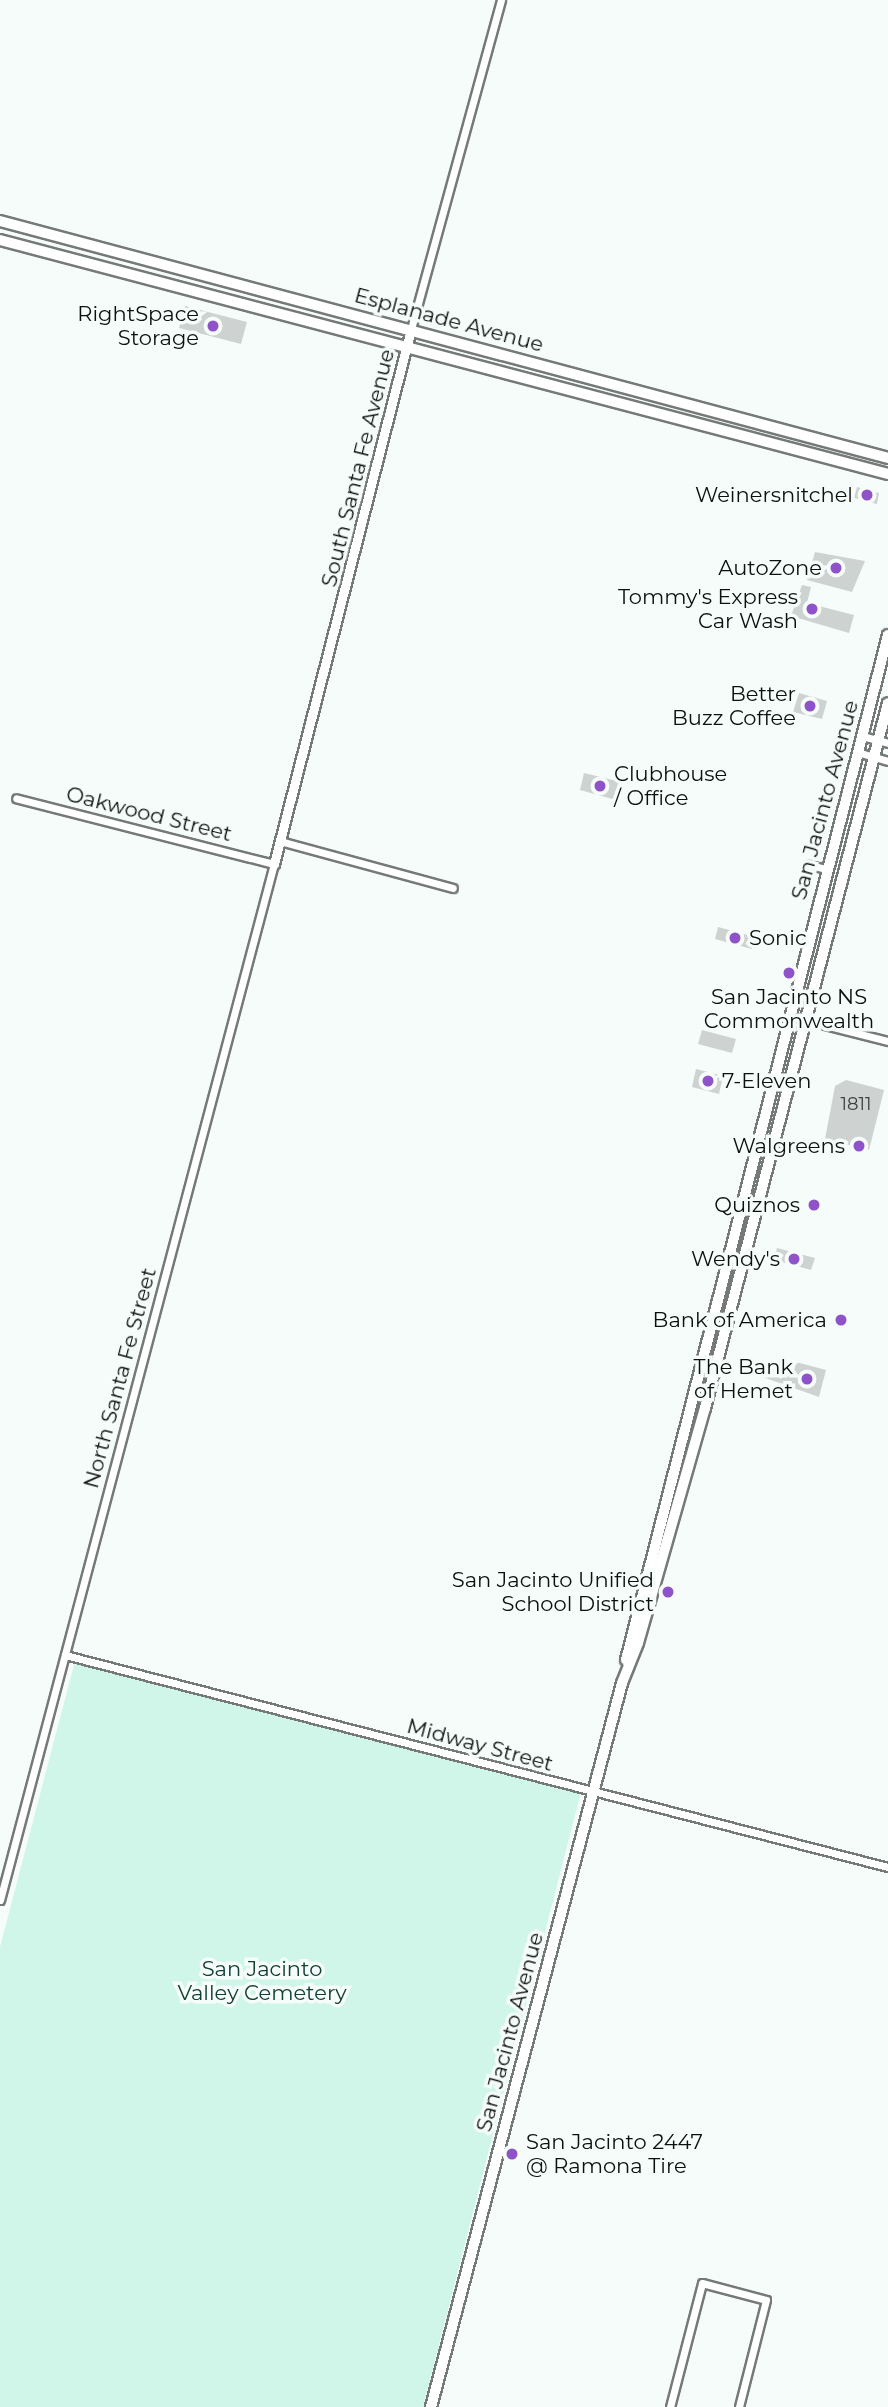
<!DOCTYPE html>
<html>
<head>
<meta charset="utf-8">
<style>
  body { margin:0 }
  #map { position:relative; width:888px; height:2407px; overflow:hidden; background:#f6fcfa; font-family:Montserrat,sans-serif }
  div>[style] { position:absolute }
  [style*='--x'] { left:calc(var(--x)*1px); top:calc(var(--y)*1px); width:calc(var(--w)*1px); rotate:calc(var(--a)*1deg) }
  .green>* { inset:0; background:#d0f6e9 }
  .building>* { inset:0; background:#ced3d1 }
  .roads { filter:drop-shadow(2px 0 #757a78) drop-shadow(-2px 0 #757a78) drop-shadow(0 2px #757a78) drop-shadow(0 -2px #757a78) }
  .minor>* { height:7px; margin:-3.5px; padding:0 3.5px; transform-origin:3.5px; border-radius:3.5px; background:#fff }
  .tertiary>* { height:9px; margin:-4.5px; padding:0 4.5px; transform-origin:4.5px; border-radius:4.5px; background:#fff }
  .secondary>* { height:10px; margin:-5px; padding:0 5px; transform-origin:5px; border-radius:5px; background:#fff }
  .dots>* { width:19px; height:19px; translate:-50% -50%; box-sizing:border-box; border:4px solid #f6fcfa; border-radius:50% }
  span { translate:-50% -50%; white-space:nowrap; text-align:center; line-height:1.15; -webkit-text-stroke:7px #f6fcfa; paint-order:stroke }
  .number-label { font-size:18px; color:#3e4140 }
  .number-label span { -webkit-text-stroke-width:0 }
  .poi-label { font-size:21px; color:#0e1010 }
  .right { translate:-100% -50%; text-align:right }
  .left { translate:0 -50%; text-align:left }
  .street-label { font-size:21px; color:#0e1010 }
  .park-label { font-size:21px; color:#124034 }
</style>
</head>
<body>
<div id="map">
  <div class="green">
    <i style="clip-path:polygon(76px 1657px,581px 1792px,423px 2407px,0 2407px,0 1947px)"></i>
  </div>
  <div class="building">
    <i style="clip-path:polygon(185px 306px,247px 322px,241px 344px,179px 328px)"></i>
    <i style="clip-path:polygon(857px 487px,879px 493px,877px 504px,854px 498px)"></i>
    <i style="clip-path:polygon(815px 552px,865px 561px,852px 592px,807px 580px)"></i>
    <i style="clip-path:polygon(802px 585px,811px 587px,807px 603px,854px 615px,849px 633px,791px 616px)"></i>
    <i style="clip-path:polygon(799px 693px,827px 701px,822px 719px,793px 712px)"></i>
    <i style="clip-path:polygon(584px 773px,621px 782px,616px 800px,580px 790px)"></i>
    <i style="clip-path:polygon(718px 927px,755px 937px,752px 949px,715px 939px)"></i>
    <i style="clip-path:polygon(702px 1030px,736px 1039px,732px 1053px,698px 1044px)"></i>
    <i style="clip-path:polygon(696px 1069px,723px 1076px,719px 1094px,692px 1087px)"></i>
    <i style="clip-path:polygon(846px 1080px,884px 1090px,869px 1150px,825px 1139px,835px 1086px)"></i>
    <i style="clip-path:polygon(777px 1248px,815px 1258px,811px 1270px,774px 1260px)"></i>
    <i style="clip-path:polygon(752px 1360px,794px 1371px,796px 1362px,826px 1370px,819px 1397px,749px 1372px)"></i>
  </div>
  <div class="roads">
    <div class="minor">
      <i style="--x:411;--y:329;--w:341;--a:-74.7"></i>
      <i style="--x:862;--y:736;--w:27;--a:15"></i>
      <i style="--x:857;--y:752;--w:32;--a:16"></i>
      <i style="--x:280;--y:841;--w:179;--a:15.2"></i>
      <i style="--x:809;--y:865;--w:17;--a:13"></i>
      <i style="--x:789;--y:1016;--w:102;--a:14.2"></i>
      <i style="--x:65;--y:1655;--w:850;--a:14.45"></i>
      <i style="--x:0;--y:1900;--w:1072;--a:-75.19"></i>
      <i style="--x:274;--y:864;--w:266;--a:-165.7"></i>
      <i style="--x:670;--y:2407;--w:128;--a:-75.5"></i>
      <i style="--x:702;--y:2283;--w:66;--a:14.9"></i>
      <i style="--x:766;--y:2300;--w:110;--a:104.2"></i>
    </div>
    <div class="tertiary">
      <i style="--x:274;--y:864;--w:552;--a:-75.64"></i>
    </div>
    <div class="secondary">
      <i style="--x:0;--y:221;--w:919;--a:14.94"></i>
      <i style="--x:0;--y:240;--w:918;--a:14.76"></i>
      <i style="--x:626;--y:1660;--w:1058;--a:-75.66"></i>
      <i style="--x:431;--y:2407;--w:749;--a:-75.22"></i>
      <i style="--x:622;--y:1683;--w:43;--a:-68.2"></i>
      <i style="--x:638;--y:1643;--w:244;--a:-74.1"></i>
      <i style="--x:705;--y:1408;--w:728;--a:-75.45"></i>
    </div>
  </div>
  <div class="dots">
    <i style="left:213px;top:326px;background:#8f53c9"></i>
    <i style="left:867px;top:495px;background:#8f53c9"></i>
    <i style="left:836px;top:568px;background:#8f53c9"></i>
    <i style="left:812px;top:609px;background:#8f53c9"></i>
    <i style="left:810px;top:706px;background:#8f53c9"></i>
    <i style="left:600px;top:786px;background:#8f53c9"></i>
    <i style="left:735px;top:938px;background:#8f53c9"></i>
    <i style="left:789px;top:973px;background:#8f53c9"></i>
    <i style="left:708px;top:1081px;background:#8f53c9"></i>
    <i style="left:859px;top:1146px;background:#8f53c9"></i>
    <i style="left:814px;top:1205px;background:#8f53c9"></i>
    <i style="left:794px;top:1259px;background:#8f53c9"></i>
    <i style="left:841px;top:1320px;background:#8f53c9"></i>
    <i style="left:807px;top:1379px;background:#8f53c9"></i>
    <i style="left:668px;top:1592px;background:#8f53c9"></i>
    <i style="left:512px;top:2154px;background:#8f53c9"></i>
  </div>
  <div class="number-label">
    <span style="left:856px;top:1104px">1811</span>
  </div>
  <div class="poi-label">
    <span class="right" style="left:199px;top:326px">RightSpace<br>Storage</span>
    <span class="right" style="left:853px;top:495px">Weinersnitchel</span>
    <span class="right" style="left:822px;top:568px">AutoZone</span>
    <span class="right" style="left:798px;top:609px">Tommy's Express<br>Car Wash</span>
    <span class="right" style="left:796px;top:706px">Better<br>Buzz Coffee</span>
    <span class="left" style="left:614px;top:786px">Clubhouse<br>/ Office</span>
    <span class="left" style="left:749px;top:938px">Sonic</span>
    <span style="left:789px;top:1009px">San Jacinto NS<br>Commonwealth</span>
    <span class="left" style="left:722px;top:1081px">7-Eleven</span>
    <span class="right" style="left:845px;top:1146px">Walgreens</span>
    <span class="right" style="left:800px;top:1205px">Quiznos</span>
    <span class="right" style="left:780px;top:1259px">Wendy's</span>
    <span class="right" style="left:827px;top:1320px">Bank of America</span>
    <span class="right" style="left:793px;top:1379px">The Bank<br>of Hemet</span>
    <span class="right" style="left:654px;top:1592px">San Jacinto Unified<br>School District</span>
    <span class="left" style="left:526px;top:2154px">San Jacinto 2447<br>@ Ramona Tire</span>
  </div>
  <div class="street-label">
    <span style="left:449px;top:320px;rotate:15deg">Esplanade Avenue</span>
    <span style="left:358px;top:468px;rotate:-76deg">South Santa Fe Avenue</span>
    <span style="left:825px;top:800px;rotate:-75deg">San Jacinto Avenue</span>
    <span style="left:149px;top:814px;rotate:14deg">Oakwood Street</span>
    <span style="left:120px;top:1378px;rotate:-75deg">North Santa Fe Street</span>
    <span style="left:480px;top:1745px;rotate:15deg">Midway Street</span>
    <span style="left:510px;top:2032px;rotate:-75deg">San Jacinto Avenue</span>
  </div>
  <div class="park-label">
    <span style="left:262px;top:1981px">San Jacinto<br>Valley Cemetery</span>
  </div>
</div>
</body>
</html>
